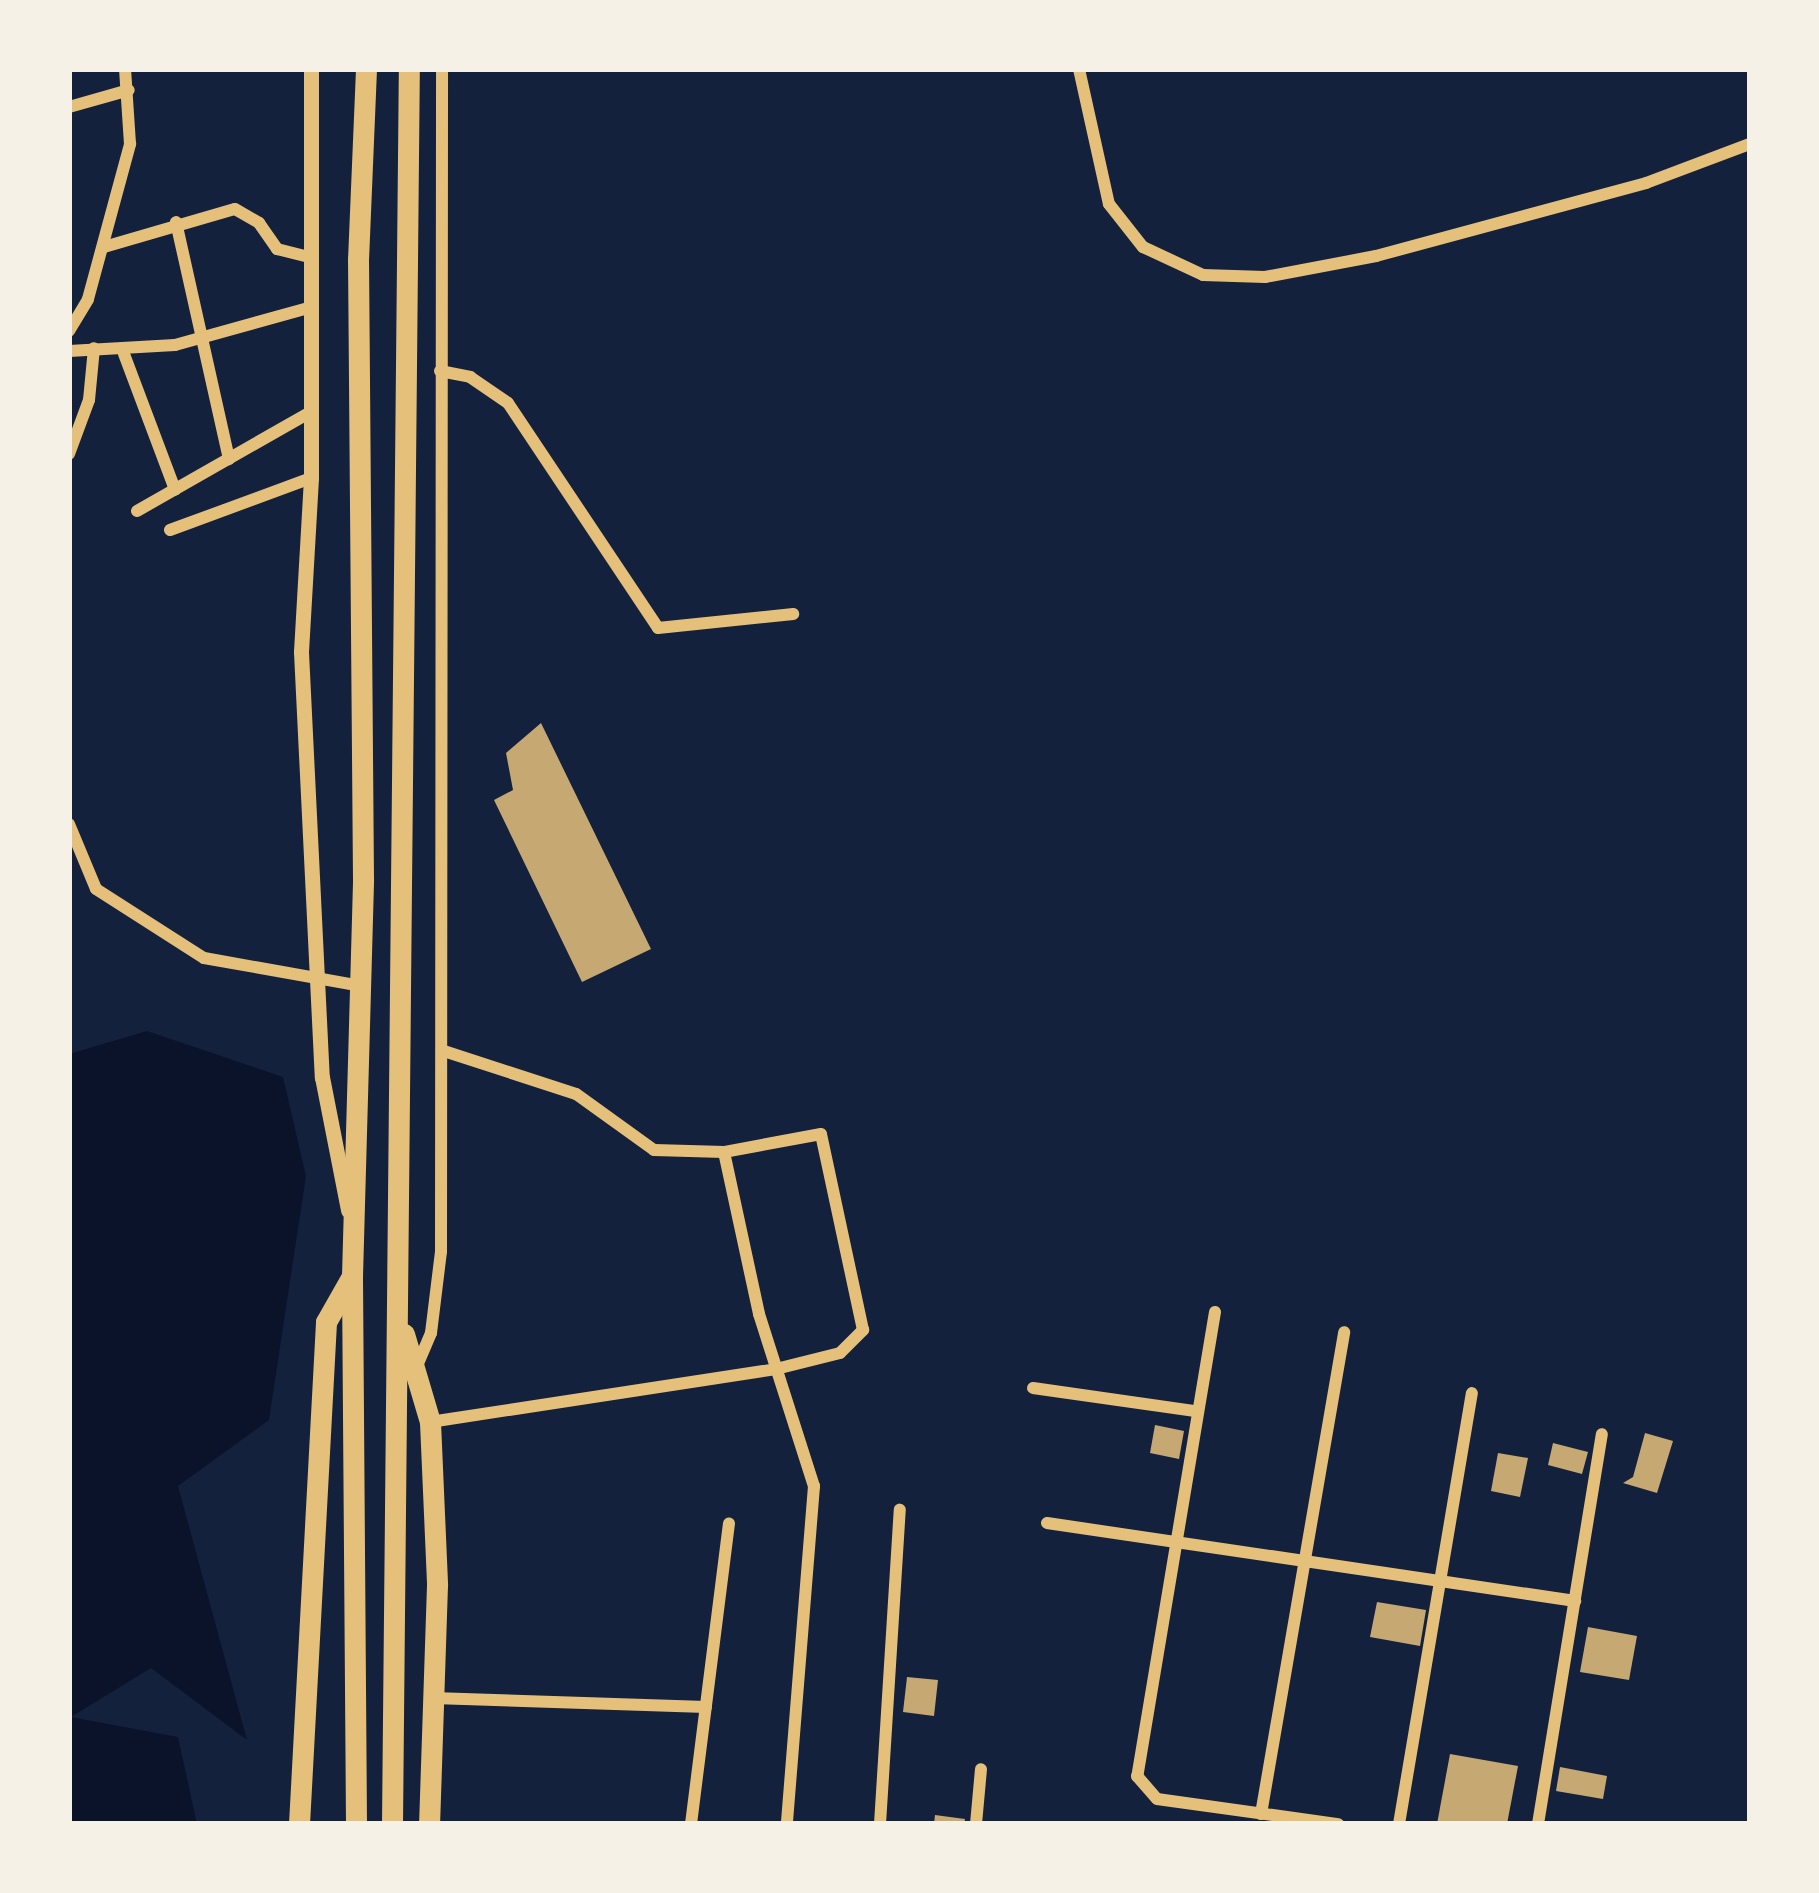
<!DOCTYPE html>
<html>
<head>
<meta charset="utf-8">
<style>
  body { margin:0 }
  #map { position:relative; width:1819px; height:1893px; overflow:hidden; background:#14213d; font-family:"Crimson Pro",serif }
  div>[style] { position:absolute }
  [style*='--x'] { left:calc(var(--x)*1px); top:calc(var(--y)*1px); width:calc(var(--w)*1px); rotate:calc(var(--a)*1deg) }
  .water>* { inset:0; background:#0b132b }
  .building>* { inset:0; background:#c6a872 }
  .minor>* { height:12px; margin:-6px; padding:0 6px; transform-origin:6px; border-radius:6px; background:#e5c07b }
  .tertiary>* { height:15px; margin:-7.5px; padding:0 7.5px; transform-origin:7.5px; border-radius:7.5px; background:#e5c07b }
  .trunk>* { height:21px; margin:-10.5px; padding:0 10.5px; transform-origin:10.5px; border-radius:10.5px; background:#e5c07b }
  span { translate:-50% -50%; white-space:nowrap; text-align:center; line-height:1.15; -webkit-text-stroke:12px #f6f1e7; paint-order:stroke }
  .frame { position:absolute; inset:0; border:72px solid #f6f1e7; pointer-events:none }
</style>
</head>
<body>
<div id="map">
  <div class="water">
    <i style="clip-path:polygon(147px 1031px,283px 1077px,306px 1176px,269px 1420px,178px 1486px,247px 1740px,151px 1668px,71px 1717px,178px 1737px,197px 1824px,69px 1824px,69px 1054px)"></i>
  </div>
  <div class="building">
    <i style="clip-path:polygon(541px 723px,651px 949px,582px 982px,494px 800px,513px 790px,506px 753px)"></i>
    <i style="clip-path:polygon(1155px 1425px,1184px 1431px,1179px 1459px,1150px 1453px)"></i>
    <i style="clip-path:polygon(1645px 1433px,1673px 1441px,1657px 1493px,1623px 1483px,1633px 1477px)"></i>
    <i style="clip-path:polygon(1553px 1443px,1588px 1452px,1582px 1474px,1548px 1465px)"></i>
    <i style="clip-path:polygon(1498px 1453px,1528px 1458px,1520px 1497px,1491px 1491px)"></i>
    <i style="clip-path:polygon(1377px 1602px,1426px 1610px,1420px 1646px,1370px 1637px)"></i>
    <i style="clip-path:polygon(1588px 1627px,1637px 1636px,1629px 1680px,1580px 1672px)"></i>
    <i style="clip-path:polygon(907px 1677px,938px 1680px,934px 1716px,903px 1712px)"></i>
    <i style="clip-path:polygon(1450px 1754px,1518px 1766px,1507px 1824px,1437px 1824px)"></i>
    <i style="clip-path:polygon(1560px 1767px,1607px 1776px,1603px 1799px,1556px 1791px)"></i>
    <i style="clip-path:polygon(935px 1815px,965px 1819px,964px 1824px,934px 1824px)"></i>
  </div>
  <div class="minor">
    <i style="--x:1079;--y:69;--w:138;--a:77.5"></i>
    <i style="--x:1109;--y:204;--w:55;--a:51.7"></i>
    <i style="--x:1143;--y:247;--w:66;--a:25"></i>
    <i style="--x:1203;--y:275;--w:62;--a:1.8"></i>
    <i style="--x:1265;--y:277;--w:113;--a:-10.7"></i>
    <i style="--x:1376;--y:256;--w:280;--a:-15.1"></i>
    <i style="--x:1646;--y:183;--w:111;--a:-20.6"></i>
    <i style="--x:69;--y:107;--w:62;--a:-15.8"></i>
    <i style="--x:176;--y:222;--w:243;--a:77.4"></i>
    <i style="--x:104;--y:247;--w:136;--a:-16.2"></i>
    <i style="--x:235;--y:209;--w:28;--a:30"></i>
    <i style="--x:259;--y:223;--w:32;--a:55"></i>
    <i style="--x:277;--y:249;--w:36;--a:14"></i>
    <i style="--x:69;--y:331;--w:37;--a:-59"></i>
    <i style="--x:88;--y:299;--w:161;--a:-74.8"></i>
    <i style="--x:130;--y:144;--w:75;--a:-93.8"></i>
    <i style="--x:69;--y:351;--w:106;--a:-3.2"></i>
    <i style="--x:175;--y:345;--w:142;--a:-15.5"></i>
    <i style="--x:124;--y:354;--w:145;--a:69.4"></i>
    <i style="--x:440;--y:371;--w:31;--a:11"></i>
    <i style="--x:470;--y:377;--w:46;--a:34.4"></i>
    <i style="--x:508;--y:403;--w:270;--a:56.3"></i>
    <i style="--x:658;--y:628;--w:136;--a:-5.9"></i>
    <i style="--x:69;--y:454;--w:58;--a:-69.7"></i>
    <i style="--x:89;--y:400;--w:52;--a:-84.5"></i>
    <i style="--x:137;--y:511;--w:202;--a:-29.7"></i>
    <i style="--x:170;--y:530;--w:150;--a:-20.2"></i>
    <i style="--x:69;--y:824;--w:70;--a:67.4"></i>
    <i style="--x:96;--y:889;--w:128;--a:32.6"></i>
    <i style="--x:204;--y:958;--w:159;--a:10.1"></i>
    <i style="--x:724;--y:1152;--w:166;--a:77.8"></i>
    <i style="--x:759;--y:1314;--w:181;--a:72.3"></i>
    <i style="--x:814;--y:1486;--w:339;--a:94.6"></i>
    <i style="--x:1215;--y:1312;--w:471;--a:99.5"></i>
    <i style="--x:1137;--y:1776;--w:30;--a:49"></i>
    <i style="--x:1157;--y:1799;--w:183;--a:7.9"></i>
    <i style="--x:417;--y:1366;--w:36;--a:-67"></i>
    <i style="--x:431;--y:1333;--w:82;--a:-83"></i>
    <i style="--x:441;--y:1252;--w:1183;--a:-89.95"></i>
    <i style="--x:1033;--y:1388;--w:164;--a:8.1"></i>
    <i style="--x:430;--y:1422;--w:350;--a:-8.7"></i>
    <i style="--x:776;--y:1369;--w:66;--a:-14"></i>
    <i style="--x:840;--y:1353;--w:33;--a:-45"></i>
    <i style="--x:863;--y:1330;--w:200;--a:-102.1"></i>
    <i style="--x:821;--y:1134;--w:99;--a:169.5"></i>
    <i style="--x:724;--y:1152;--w:70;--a:-178.4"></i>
    <i style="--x:654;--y:1150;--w:96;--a:-144.3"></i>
    <i style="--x:576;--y:1094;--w:139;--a:-162"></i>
    <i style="--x:1047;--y:1523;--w:534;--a:8.4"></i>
    <i style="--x:433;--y:1698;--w:273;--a:1.9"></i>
    <i style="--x:1261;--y:1814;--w:489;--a:-80.2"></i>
    <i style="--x:691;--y:1824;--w:303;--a:-82.8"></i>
    <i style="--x:880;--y:1824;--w:315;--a:-86.4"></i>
    <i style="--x:976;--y:1824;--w:55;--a:-84.8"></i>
    <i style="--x:1399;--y:1824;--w:437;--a:-80.4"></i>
    <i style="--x:1538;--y:1824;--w:395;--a:-80.7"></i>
  </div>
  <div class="tertiary">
    <i style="--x:311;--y:69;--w:409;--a:90"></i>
    <i style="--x:311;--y:478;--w:174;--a:93.3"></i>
    <i style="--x:301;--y:652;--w:426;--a:87.2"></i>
    <i style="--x:322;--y:1077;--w:136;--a:78.9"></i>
  </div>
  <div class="trunk">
    <i style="--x:404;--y:1334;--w:92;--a:73.5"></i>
    <i style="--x:430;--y:1422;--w:163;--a:87.5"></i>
    <i style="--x:437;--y:1585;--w:239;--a:91.9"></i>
    <i style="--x:299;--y:1824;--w:503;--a:-86.92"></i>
    <i style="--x:326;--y:1322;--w:53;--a:-60.5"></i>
    <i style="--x:356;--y:1824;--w:548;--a:-90.42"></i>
    <i style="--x:352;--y:1276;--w:397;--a:-88.4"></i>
    <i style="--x:363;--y:879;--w:619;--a:-90.46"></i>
    <i style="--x:358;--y:260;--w:191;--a:-87.6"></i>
    <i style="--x:392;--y:1824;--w:1755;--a:-89.45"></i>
  </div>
  <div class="frame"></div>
</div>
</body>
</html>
